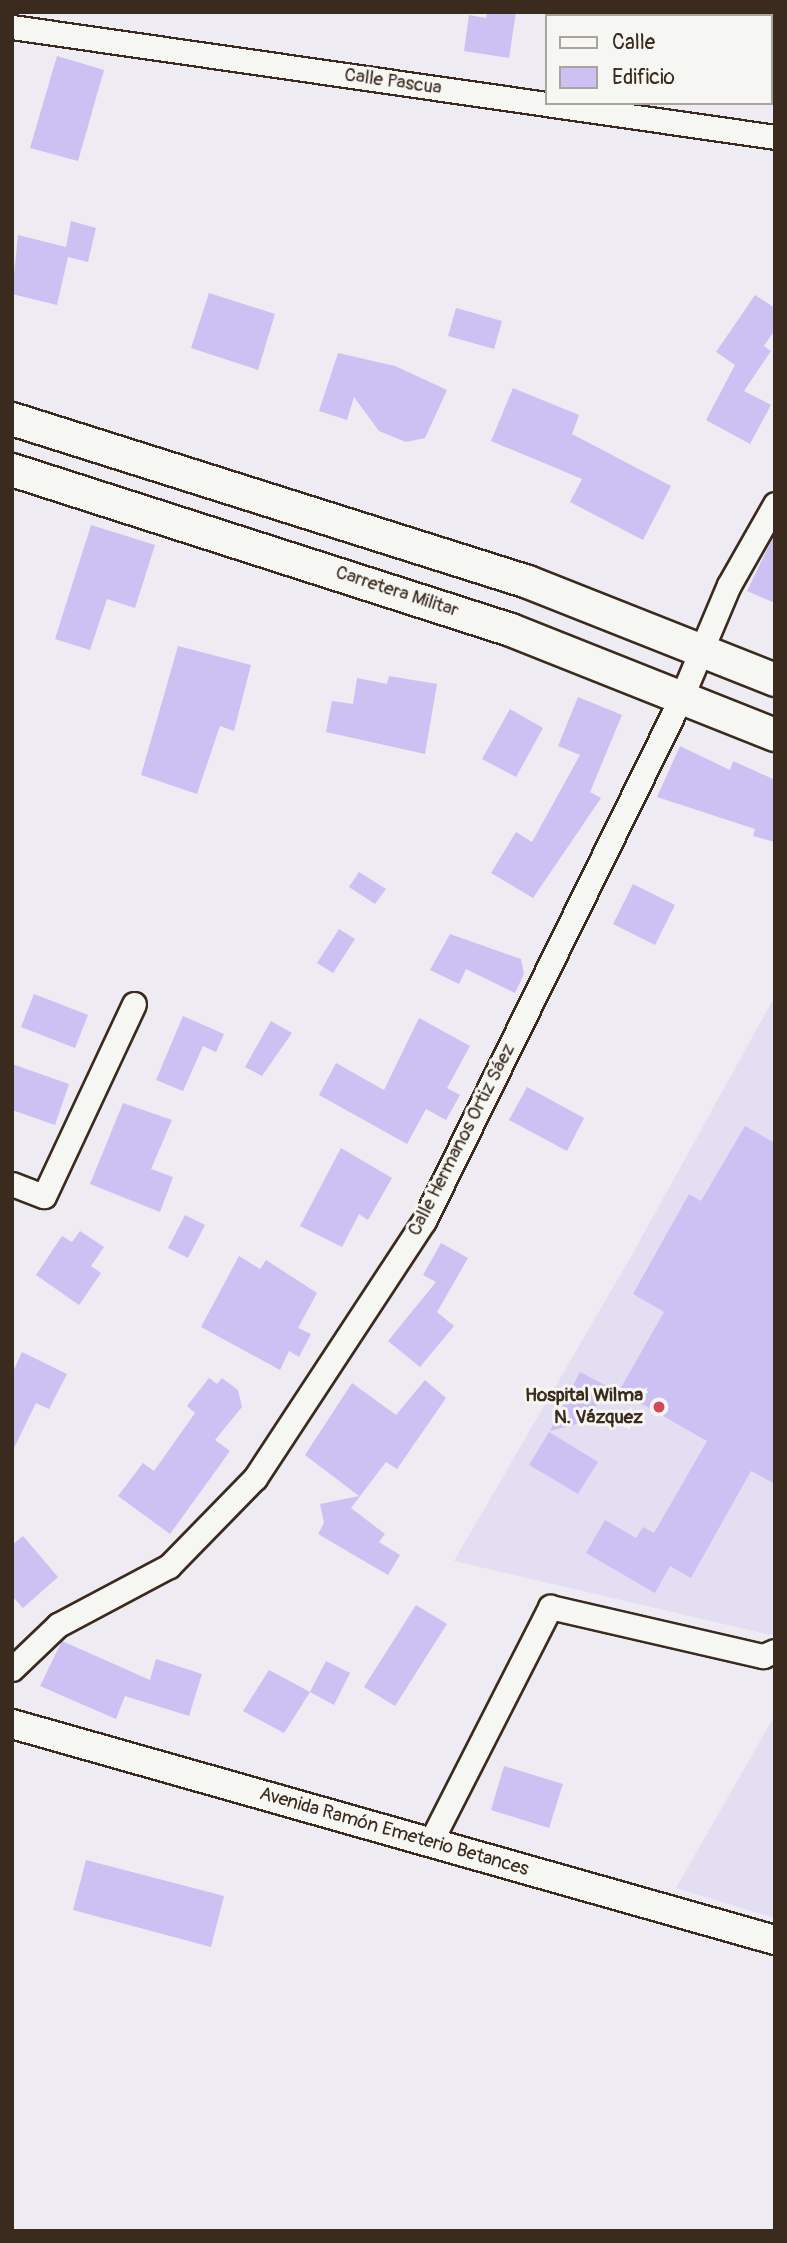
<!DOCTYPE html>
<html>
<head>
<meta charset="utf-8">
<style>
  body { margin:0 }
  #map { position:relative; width:787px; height:2243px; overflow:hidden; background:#eeebf2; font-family:Pangolin,sans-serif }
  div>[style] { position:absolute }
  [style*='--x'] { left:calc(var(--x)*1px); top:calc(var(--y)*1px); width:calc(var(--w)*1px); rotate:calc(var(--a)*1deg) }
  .built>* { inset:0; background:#e4def2 }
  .building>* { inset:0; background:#cdc1f3 }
  .roads { filter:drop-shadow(2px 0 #3b2a1e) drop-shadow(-2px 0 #3b2a1e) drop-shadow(0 2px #3b2a1e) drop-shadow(0 -2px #3b2a1e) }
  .minor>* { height:23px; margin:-11.5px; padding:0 11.5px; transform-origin:11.5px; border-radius:11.5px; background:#f6f6f2 }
  .tertiary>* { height:28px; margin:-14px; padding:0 14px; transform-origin:14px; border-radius:14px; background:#f6f6f2 }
  .secondary>* { height:32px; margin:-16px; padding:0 16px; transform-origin:16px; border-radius:16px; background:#f6f6f2 }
  .dots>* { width:19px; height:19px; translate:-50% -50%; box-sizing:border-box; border:4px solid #f6f6f2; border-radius:50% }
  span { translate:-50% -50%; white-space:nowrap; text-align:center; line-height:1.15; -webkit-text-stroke:6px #f6f6f2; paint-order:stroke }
  .street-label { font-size:19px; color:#3b2a1e }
  .poi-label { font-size:19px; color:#3b2a1e; font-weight:700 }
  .right { translate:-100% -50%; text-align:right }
  .frame { position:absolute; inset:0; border:14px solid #3b2a1e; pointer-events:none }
  .legend { position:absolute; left:545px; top:14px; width:228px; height:91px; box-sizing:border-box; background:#f6f6f2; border:2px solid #aba49d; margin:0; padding:9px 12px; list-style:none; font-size:21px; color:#3b2a1e }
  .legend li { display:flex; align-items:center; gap:14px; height:35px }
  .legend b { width:35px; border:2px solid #aba49d }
</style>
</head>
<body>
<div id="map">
  <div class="built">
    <i style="clip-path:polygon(775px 996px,775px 1636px,454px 1561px,633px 1253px)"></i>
    <i style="clip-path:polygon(775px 1715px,775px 1918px,676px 1888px)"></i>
  </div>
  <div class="building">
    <i style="clip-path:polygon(487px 12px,516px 12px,509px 58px,464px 51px,469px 15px,486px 18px)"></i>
    <i style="clip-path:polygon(57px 56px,104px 70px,78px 161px,30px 148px)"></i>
    <i style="clip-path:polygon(71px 221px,96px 228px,88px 262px,68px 257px,57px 305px,12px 294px,18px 235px,66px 247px)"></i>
    <i style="clip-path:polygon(209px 293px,275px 314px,258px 370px,191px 348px)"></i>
    <i style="clip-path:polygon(755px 295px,775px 308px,775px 330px,764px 346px,771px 351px,744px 391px,771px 405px,750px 444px,706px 420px,735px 365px,716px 352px)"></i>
    <i style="clip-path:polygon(456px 308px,502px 321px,494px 349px,448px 336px)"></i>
    <i style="clip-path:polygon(338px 353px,395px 366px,447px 390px,425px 438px,406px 442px,379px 431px,354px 397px,347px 420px,319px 411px)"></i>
    <i style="clip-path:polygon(513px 388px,579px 415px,572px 434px,671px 486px,643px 540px,570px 502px,582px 479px,491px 441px)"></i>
    <i style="clip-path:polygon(91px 525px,155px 545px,135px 608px,107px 599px,90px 650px,55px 639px)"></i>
    <i style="clip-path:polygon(775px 533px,775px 603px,747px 591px)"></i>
    <i style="clip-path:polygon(178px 646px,251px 665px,234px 731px,220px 726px,197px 794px,141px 775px)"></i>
    <i style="clip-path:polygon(389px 676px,437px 684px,425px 754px,326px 732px,332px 701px,353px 704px,357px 678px,387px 684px)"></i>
    <i style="clip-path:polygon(578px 697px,622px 715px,590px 792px,601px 798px,533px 898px,491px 873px,516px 832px,532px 842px,580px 755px,558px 746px)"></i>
    <i style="clip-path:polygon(510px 709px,543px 728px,516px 777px,482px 759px)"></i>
    <i style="clip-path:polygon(680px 746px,730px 770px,733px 761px,775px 780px,775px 842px,753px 836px,755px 829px,657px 797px)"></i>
    <i style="clip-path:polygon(359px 872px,386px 889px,375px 904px,349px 887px)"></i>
    <i style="clip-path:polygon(633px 884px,675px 905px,655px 945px,613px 924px)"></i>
    <i style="clip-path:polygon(339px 929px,355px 939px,333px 973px,317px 963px)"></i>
    <i style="clip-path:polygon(450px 934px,521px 959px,524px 974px,515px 993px,466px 969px,459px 984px,430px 970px)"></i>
    <i style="clip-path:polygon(34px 994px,88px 1015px,75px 1048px,21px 1027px)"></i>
    <i style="clip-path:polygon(183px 1016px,224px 1034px,216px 1052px,203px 1046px,183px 1091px,156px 1080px)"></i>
    <i style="clip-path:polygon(419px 1018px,470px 1046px,447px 1088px,460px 1095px,446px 1120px,426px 1109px,407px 1144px,319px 1095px,336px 1063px,384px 1090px)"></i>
    <i style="clip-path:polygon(271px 1021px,292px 1033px,262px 1076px,245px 1067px)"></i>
    <i style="clip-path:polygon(12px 1064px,69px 1084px,55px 1125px,12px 1110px)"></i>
    <i style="clip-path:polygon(527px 1087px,584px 1118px,567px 1151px,509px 1120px)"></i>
    <i style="clip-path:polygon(123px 1103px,172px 1120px,151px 1169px,173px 1177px,160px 1212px,90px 1184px)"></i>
    <i style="clip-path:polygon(745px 1126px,775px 1143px,775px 1484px,751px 1471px,691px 1578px,670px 1566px,655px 1593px,586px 1553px,605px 1520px,636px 1538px,643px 1527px,654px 1533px,707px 1441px,619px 1391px,664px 1312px,633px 1294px,689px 1194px,701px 1201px)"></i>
    <i style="clip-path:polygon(341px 1148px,392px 1178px,368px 1220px,359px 1214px,342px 1247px,300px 1226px)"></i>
    <i style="clip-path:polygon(185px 1215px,205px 1225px,188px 1258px,168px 1248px)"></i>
    <i style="clip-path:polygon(80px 1231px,104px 1247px,91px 1266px,101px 1273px,79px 1305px,36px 1275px,62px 1236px,72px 1242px)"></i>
    <i style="clip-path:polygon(441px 1243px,468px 1258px,437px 1312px,454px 1326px,420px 1367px,388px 1341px,436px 1282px,423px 1275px)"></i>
    <i style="clip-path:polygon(239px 1256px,260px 1269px,266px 1260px,317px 1293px,298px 1328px,311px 1334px,299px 1357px,289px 1351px,280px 1370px,201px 1327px)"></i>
    <i style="clip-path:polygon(22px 1352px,67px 1374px,49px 1409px,36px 1403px,12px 1452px,12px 1374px)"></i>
    <i style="clip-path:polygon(580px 1372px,607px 1386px,588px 1421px,550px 1431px)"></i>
    <i style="clip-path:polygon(209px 1378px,217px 1384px,222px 1378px,238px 1390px,242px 1407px,215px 1440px,230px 1451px,170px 1534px,118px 1496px,143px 1463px,154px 1471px,195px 1413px,187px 1406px)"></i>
    <i style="clip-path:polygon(425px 1380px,446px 1398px,397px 1469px,386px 1462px,351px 1508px,385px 1534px,379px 1542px,400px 1555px,388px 1575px,318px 1534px,324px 1523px,320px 1504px,359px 1496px,305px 1455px,352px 1383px,396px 1415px)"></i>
    <i style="clip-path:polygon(549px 1432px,598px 1462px,578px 1494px,529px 1465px)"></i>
    <i style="clip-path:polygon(23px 1536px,58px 1577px,23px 1608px,12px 1596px,12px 1545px)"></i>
    <i style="clip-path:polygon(416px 1605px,447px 1624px,395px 1706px,364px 1687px)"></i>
    <i style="clip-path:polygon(62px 1641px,150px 1680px,156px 1659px,202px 1674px,189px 1716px,125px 1696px,116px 1719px,40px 1686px)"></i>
    <i style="clip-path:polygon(326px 1661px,350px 1673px,334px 1705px,310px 1692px)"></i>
    <i style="clip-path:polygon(269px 1670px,310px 1692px,284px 1733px,243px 1711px)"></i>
    <i style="clip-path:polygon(504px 1766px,563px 1784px,549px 1828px,491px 1810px)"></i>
    <i style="clip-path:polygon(86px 1860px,224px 1896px,211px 1947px,73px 1910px)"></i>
  </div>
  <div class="roads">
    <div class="minor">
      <i style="--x:12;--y:27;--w:771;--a:8.2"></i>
      <i style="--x:12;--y:1184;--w:34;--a:21"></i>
      <i style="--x:44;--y:1196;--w:212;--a:-64.9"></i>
      <i style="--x:12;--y:1669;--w:64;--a:-43.7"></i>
      <i style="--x:58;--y:1625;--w:126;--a:-28"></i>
      <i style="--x:169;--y:1566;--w:123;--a:-45.7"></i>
      <i style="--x:255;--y:1478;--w:308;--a:-56.7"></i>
      <i style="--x:424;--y:1221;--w:585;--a:-63.83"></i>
      <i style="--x:682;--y:696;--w:121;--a:-67.1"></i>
      <i style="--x:729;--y:585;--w:93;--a:-60.4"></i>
      <i style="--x:431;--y:1841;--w:263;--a:-63"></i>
      <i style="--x:550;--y:1607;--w:219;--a:13"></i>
      <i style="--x:763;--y:1656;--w:13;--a:-23"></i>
    </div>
    <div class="tertiary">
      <i style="--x:12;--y:1724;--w:793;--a:15.81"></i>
    </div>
    <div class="secondary">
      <i style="--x:12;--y:419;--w:541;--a:17.53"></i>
      <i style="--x:528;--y:582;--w:266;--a:21.6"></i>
      <i style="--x:12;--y:470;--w:524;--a:17.78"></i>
      <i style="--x:511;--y:630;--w:284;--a:21.7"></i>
    </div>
  </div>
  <div class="dots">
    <i style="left:659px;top:1407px;background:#d1495b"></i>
  </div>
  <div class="street-label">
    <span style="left:393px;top:82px;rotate:8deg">Calle Pascua</span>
    <span style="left:397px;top:592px;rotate:18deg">Carretera Militar</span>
    <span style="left:462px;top:1140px;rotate:-63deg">Calle Hermanos Ortiz Sáez</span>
    <span style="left:394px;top:1832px;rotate:16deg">Avenida Ramón Emeterio Betances</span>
  </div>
  <div class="poi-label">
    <span class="right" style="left:643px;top:1407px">Hospital Wilma<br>N. Vázquez</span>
  </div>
  <div class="frame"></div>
  <ul class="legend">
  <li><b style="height:9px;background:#f6f6f2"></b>Calle</li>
  <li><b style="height:19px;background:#cdc1f3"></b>Edificio</li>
  </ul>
</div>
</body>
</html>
